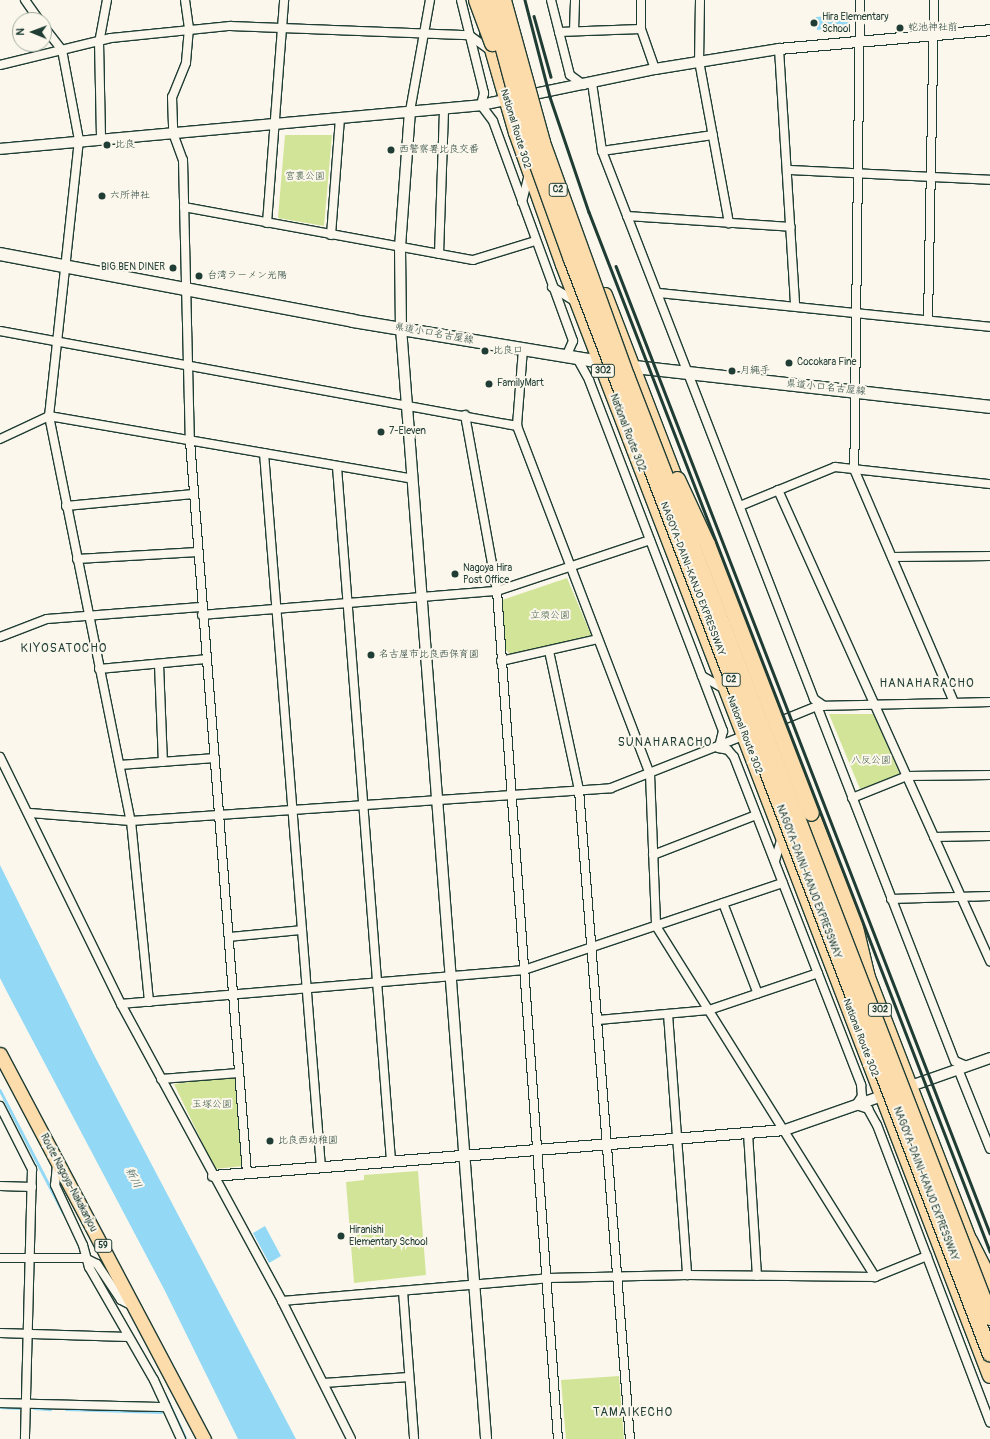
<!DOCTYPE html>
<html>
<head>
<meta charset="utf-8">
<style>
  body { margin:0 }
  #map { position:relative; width:990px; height:1439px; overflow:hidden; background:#fbf7ec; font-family:Pangolin,"Klee One",sans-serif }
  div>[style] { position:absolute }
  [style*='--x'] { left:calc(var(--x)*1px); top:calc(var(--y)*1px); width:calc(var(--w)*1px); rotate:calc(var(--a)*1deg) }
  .green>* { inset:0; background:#d2e498 }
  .water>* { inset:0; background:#93d9f5 }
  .stream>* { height:2.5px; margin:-1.25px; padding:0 1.25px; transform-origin:1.25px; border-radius:1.25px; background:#93d9f5 }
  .roads { filter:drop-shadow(1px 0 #1f3d34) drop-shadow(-1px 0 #1f3d34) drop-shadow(0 1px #1f3d34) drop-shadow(0 -1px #1f3d34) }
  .minor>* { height:8px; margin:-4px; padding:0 4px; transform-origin:4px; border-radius:4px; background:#fbf7ec }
  .tertiary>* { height:10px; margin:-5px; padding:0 5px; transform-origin:5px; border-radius:5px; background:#fbf7ec }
  .secondary>* { height:12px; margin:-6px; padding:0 6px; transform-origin:6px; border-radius:6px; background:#fbf7ec }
  .primary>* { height:13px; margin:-6.5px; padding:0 6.5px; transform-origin:6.5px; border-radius:6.5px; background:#fddcac }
  .trunk>* { height:14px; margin:-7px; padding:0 7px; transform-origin:7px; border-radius:7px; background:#fddcac }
  .motorway>* { height:15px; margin:-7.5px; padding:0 7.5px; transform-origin:7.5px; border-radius:7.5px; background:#fddcac }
  .rail>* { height:2.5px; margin:-1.25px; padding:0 1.25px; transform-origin:1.25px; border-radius:1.25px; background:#1f3d34 }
  .bridges { filter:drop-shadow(1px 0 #1f3d34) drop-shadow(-1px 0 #1f3d34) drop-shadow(0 1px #1f3d34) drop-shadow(0 -1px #1f3d34) }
  .motorway-bridge>* { height:15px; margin:-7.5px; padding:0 7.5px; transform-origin:7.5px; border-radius:7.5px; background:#fddcac }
  .dots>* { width:11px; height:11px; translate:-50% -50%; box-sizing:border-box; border:2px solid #fbf7ec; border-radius:50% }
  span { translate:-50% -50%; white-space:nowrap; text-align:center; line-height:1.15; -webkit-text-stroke:4px #fbf7ec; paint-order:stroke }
  .shield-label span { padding:1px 3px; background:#fbf7ec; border:1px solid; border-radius:3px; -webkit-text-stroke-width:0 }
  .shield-label { font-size:9px; color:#1f3d34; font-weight:700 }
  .poi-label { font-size:10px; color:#1f3d34 }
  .left { translate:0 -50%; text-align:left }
  .right { translate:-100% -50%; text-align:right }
  .street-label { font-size:10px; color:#1f3d34 }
  .park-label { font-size:10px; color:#435e48 }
  .water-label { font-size:11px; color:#365c5b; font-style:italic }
  .quarter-label { font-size:12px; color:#1f3d34; letter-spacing:1px }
  .north { position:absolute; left:12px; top:12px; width:40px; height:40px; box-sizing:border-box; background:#fbf7ec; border:1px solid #a3ada2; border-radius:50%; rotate:271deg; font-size:11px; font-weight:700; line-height:16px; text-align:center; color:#1f3d34 }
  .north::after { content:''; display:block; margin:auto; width:14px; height:18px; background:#1f3d34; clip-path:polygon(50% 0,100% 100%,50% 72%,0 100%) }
</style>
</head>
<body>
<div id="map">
  <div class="green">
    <i style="clip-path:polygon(285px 135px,332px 135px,324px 226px,278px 218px)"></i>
    <i style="clip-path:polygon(567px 578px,591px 635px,588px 639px,511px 655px,505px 649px,502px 600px)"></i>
    <i style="clip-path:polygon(829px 714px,874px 714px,900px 775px,860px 789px)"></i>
    <i style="clip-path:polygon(235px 1076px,243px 1166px,215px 1169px,174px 1084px)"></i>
    <i style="clip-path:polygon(418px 1171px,426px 1275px,354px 1283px,346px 1182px,364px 1180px,364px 1175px)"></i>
    <i style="clip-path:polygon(619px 1376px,624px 1439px,566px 1439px,561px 1380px)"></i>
  </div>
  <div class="water">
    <i style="clip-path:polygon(849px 14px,851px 27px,817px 30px,816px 17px)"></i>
    <i style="clip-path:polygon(0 865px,93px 1053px,296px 1439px,238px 1439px,164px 1289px,6px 990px,0 978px)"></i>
    <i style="clip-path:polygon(265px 1226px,281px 1256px,269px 1263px,253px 1233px)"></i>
  </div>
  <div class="stream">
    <i style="--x:0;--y:1090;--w:137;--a:62.7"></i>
    <i style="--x:165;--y:1394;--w:50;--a:65"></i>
    <i style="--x:0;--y:1407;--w:19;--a:3"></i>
    <i style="--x:34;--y:1408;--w:16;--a:4"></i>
    <i style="--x:66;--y:1409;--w:95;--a:1.8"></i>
  </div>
  <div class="roads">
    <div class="minor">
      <i style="--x:25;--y:0;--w:24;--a:55"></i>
      <i style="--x:185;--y:0;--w:28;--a:82"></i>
      <i style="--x:189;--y:28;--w:35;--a:95"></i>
      <i style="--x:186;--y:63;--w:37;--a:112"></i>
      <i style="--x:172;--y:97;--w:36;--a:88"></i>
      <i style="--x:173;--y:133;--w:29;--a:70"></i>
      <i style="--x:183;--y:160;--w:281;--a:88.6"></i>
      <i style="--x:190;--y:441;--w:734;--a:85.55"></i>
      <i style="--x:461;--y:0;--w:96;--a:76.1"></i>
      <i style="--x:484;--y:93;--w:12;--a:104"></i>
      <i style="--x:481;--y:105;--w:20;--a:53"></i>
      <i style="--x:493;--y:121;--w:234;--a:70"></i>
      <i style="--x:573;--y:341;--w:17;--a:114"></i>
      <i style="--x:551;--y:0;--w:77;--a:75.8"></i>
      <i style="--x:570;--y:75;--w:17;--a:36"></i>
      <i style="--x:641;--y:0;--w:29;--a:90"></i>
      <i style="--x:641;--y:29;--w:42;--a:70.7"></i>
      <i style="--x:700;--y:0;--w:61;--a:90.9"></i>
      <i style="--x:699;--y:61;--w:165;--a:79.5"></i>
      <i style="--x:860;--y:0;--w:469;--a:90.7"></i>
      <i style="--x:854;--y:469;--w:254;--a:66.8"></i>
      <i style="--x:44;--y:27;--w:29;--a:52"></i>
      <i style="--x:62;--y:50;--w:92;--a:79.3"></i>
      <i style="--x:79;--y:140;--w:278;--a:96.2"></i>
      <i style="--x:49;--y:416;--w:413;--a:78.6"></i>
      <i style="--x:131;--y:821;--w:182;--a:84.3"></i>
      <i style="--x:574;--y:30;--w:30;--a:-88"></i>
      <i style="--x:559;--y:32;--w:82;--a:-2.1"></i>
      <i style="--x:779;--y:49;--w:257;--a:86.4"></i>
      <i style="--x:0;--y:65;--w:114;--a:-13.7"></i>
      <i style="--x:111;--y:38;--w:120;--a:-5.8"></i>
      <i style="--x:230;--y:26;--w:239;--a:2.2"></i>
      <i style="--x:469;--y:35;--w:27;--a:36"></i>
      <i style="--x:592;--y:83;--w:69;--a:81.6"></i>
      <i style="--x:602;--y:151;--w:588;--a:68.85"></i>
      <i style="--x:814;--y:699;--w:12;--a:35"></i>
      <i style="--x:410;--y:111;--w:113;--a:-79.8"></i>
      <i style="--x:101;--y:137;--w:94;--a:-91.2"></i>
      <i style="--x:99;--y:43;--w:44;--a:-79.5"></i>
      <i style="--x:602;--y:151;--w:112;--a:-8.2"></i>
      <i style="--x:789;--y:170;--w:201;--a:2.8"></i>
      <i style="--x:522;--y:202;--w:30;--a:-76"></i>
      <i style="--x:184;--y:207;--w:294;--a:10.4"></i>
      <i style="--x:473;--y:260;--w:65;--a:-17"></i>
      <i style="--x:627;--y:216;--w:164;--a:3.8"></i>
      <i style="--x:267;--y:223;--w:224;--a:-85.6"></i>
      <i style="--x:331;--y:235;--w:117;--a:-85.6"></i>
      <i style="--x:439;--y:254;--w:145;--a:-88"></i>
      <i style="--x:552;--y:287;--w:28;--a:32"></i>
      <i style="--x:658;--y:293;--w:334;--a:5.8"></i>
      <i style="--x:928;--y:320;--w:320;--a:-88.9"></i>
      <i style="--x:0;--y:331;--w:526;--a:10.41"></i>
      <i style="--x:523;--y:349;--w:77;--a:94.5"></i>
      <i style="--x:517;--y:426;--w:373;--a:69.1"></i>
      <i style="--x:650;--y:774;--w:152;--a:87.7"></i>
      <i style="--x:656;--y:926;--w:414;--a:58"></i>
      <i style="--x:577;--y:358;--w:25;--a:61"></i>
      <i style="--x:589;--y:380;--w:376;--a:69.1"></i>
      <i style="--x:723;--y:731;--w:16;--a:104"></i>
      <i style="--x:465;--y:415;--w:179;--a:79.7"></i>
      <i style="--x:497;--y:591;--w:850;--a:85.89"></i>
      <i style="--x:0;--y:439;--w:54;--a:-25.1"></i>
      <i style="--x:49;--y:416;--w:369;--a:9.8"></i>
      <i style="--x:264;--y:453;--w:716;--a:85.44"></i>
      <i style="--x:337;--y:467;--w:696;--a:85.55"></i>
      <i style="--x:778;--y:490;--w:517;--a:65.77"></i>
      <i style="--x:66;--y:506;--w:128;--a:-5.4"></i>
      <i style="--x:740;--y:506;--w:103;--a:-22.3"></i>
      <i style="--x:835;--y:467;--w:156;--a:6.3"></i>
      <i style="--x:892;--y:557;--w:98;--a:-0.6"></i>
      <i style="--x:77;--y:559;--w:121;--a:-3.3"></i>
      <i style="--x:202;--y:615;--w:296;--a:-4.7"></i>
      <i style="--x:497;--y:591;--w:161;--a:-18.4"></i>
      <i style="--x:0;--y:637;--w:50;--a:-21"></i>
      <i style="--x:47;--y:619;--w:154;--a:-4.5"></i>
      <i style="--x:549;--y:651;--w:142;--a:77.8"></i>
      <i style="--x:579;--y:790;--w:651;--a:85.51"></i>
      <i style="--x:501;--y:661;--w:99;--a:-12.8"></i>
      <i style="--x:159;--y:664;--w:98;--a:87.7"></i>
      <i style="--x:99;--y:669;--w:107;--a:-5.3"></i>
      <i style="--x:702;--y:676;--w:28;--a:30"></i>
      <i style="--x:817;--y:706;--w:381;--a:68.8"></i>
      <i style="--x:955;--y:1061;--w:13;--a:23"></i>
      <i style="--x:773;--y:724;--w:48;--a:-22.2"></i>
      <i style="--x:817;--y:706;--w:173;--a:-1.3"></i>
      <i style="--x:718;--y:748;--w:10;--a:11"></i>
      <i style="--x:728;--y:750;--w:9;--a:49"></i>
      <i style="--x:734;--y:757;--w:352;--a:68.8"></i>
      <i style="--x:861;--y:1085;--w:11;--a:85"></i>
      <i style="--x:862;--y:1096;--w:11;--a:124"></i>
      <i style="--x:856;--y:1105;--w:13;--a:18"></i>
      <i style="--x:868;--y:1109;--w:18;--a:61"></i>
      <i style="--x:877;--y:1125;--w:318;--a:69.2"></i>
      <i style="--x:0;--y:757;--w:275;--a:63.9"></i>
      <i style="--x:121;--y:1004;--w:338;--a:61.5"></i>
      <i style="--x:282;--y:1301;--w:154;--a:63.4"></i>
      <i style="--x:120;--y:765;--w:95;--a:-4.2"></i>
      <i style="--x:852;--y:798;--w:59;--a:-21.8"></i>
      <i style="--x:907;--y:776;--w:83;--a:-0.7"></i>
      <i style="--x:30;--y:813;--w:101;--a:4.5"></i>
      <i style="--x:131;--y:821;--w:481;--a:-3.9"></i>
      <i style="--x:611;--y:788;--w:147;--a:-21.5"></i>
      <i style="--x:934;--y:837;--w:56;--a:-1"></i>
      <i style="--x:653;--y:855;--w:110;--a:-21.2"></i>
      <i style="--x:775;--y:861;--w:26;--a:-74"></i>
      <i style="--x:891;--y:899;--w:99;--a:-1.7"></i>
      <i style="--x:723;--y:903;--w:97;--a:69"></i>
      <i style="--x:229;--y:937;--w:73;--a:-5.5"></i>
      <i style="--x:121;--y:1004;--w:404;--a:-4.8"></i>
      <i style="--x:524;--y:970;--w:273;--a:-18.6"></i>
      <i style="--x:668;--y:1014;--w:262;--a:85.8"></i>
      <i style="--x:598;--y:1020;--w:111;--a:-5.1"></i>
      <i style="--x:709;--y:1010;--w:115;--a:-18.7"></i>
      <i style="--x:958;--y:1069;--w:86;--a:68.2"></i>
      <i style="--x:161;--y:1079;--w:78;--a:-4.4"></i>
      <i style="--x:0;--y:1106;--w:71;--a:63.1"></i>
      <i style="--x:32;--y:1169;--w:270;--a:91.5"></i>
      <i style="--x:748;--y:1133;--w:143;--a:86.4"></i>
      <i style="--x:57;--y:1164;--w:21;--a:95"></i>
      <i style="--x:55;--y:1185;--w:66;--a:65"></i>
      <i style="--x:83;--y:1245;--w:23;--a:75"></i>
      <i style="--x:89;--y:1267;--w:130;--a:60.1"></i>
      <i style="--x:154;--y:1380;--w:65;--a:65.4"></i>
      <i style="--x:0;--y:1186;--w:32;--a:2"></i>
      <i style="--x:0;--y:1258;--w:85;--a:0"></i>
      <i style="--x:85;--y:1258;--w:13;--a:27"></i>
      <i style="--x:97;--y:1264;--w:43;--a:56.3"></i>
      <i style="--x:121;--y:1300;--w:13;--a:27"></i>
      <i style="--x:403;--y:1291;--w:148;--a:85.7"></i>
      <i style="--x:282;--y:1301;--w:267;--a:-4.9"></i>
      <i style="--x:548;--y:1278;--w:139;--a:-1.2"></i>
      <i style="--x:687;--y:1275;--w:188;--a:0.6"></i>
      <i style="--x:875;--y:1277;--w:56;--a:-22"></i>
      <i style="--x:0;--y:1333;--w:128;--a:1.8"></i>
      <i style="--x:324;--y:1383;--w:85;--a:-4"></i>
      <i style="--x:0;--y:1403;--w:166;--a:1.4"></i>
    </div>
    <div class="tertiary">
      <i style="--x:410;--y:111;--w:137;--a:94.2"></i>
      <i style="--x:400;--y:248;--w:80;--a:89.3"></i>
      <i style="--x:401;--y:328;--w:1114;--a:85.62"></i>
      <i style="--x:0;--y:149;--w:483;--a:-5.2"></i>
      <i style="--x:481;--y:105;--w:178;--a:-11.7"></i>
      <i style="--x:655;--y:69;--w:126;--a:-9.2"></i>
      <i style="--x:779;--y:49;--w:212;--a:-5.1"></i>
      <i style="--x:905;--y:1088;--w:90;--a:-19.4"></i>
      <i style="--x:213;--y:1176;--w:574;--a:-4.6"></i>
      <i style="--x:785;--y:1130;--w:109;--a:-19.3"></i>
    </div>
    <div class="secondary">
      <i style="--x:0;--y:254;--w:359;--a:10.7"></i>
      <i style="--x:353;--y:321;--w:257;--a:9.4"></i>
      <i style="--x:625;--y:366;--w:367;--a:6.4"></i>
    </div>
    <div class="primary">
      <i style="--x:0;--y:1054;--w:436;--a:62.1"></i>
    </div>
    <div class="trunk">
      <i style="--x:487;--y:32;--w:105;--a:74"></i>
      <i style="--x:516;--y:133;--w:140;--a:70.4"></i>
      <i style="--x:563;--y:265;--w:1190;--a:68.98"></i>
      <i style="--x:605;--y:295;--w:209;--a:69"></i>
      <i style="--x:864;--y:967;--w:303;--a:68.9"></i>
      <i style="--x:981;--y:1271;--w:25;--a:69"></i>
    </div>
    <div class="motorway">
      <i style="--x:811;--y:813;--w:118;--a:68.6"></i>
      <i style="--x:854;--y:923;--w:56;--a:76.5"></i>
      <i style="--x:969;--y:1240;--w:46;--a:62.9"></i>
    </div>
  </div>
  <div class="rail">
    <i style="--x:525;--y:0;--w:100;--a:75.5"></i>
    <i style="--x:550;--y:97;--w:121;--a:71.3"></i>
    <i style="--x:589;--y:212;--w:1114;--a:68.9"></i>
    <i style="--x:534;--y:16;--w:63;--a:74.4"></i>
    <i style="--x:616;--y:266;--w:1037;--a:68.86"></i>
  </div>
  <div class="bridges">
    <div class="motorway-bridge">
      <i style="--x:476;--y:0;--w:46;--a:69.6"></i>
      <i style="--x:490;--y:0;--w:139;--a:75"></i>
      <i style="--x:526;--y:134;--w:133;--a:70.2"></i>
      <i style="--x:571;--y:259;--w:1172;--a:69.06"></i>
      <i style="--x:503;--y:0;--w:147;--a:74.6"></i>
      <i style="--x:542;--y:142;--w:248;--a:70.2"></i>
      <i style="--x:626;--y:375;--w:1010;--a:68.87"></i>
      <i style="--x:677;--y:479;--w:72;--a:65.2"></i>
      <i style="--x:707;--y:544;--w:288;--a:68.9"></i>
    </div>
  </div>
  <div class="dots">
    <i style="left:814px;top:23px;background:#1f3d34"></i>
    <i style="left:900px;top:28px;background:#1f3d34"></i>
    <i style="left:107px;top:145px;background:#1f3d34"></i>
    <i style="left:391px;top:150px;background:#1f3d34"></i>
    <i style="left:102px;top:196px;background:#1f3d34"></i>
    <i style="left:173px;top:268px;background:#1f3d34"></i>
    <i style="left:199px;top:276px;background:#1f3d34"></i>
    <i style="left:485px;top:351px;background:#1f3d34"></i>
    <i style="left:789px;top:363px;background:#1f3d34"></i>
    <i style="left:732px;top:371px;background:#1f3d34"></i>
    <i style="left:489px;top:384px;background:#1f3d34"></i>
    <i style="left:381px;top:432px;background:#1f3d34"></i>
    <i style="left:455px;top:574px;background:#1f3d34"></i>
    <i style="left:371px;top:655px;background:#1f3d34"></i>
    <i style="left:270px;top:1141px;background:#1f3d34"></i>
    <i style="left:341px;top:1236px;background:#1f3d34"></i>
  </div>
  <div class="shield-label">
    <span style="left:558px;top:190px">C2</span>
    <span style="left:603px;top:371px">302</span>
    <span style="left:731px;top:680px">C2</span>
    <span style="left:880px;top:1010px">302</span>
    <span style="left:103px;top:1246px">59</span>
  </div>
  <div class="poi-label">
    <span class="left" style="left:822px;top:23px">Hira Elementary<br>School</span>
    <span class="left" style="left:908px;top:28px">蛇池神社前</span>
    <span class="left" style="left:115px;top:145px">比良</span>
    <span class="left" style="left:399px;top:150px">西警察署比良交番</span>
    <span class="left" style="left:110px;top:196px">六所神社</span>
    <span class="right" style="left:165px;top:268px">BIG BEN DINER</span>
    <span class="left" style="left:207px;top:276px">台湾ラーメン光陽</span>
    <span class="left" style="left:493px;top:351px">比良口</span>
    <span class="left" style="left:797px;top:363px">Cocokara Fine</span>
    <span class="left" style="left:740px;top:371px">月縄手</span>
    <span class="left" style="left:497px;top:384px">FamilyMart</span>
    <span class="left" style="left:389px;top:432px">7-Eleven</span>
    <span class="left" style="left:463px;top:574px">Nagoya Hira<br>Post Office</span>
    <span class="left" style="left:379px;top:655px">名古屋市比良西保育園</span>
    <span class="left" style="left:278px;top:1141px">比良西幼稚園</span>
    <span class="left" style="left:349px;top:1236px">Hiranishi<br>Elementary School</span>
  </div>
  <div class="street-label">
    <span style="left:515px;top:129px;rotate:73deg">National Route 302</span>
    <span style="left:434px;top:334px;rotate:10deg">県道小口名古屋線</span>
    <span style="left:826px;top:388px;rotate:6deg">県道小口名古屋線</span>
    <span style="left:627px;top:433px;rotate:69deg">National Route 302</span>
    <span style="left:692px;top:579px;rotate:69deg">NAGOYA-DAINI-KANJO EXPRESSWAY</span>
    <span style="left:744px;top:735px;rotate:69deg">National Route 302</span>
    <span style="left:808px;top:882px;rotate:69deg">NAGOYA-DAINI-KANJO EXPRESSWAY</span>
    <span style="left:860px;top:1038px;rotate:69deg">National Route 302</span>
    <span style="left:68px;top:1183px;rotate:62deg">Route Nagoya-Nakakanjou</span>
    <span style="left:925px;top:1184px;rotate:69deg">NAGOYA-DAINI-KANJO EXPRESSWAY</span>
  </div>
  <div class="park-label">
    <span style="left:305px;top:177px">宮裏公園</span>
    <span style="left:550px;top:616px">立須公園</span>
    <span style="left:871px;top:761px">八反公園</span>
    <span style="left:212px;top:1105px">玉塚公園</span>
  </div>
  <div class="water-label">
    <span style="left:133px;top:1178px;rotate:63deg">新川</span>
  </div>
  <div class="quarter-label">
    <span style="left:64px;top:649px">KIYOSATOCHO</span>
    <span style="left:927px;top:684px">HANAHARACHO</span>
    <span style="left:665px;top:743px">SUNAHARACHO</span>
    <span style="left:633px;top:1413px">TAMAIKECHO</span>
  </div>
  <div class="north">N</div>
</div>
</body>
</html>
